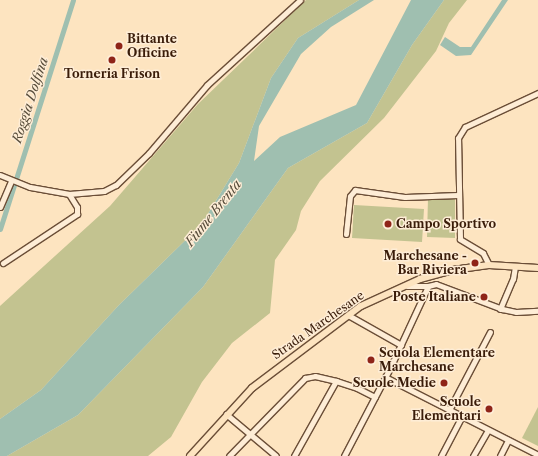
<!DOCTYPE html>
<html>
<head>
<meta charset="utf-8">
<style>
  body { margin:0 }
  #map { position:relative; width:538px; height:456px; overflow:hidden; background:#fde4c0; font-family:"Libre Caslon Text",serif }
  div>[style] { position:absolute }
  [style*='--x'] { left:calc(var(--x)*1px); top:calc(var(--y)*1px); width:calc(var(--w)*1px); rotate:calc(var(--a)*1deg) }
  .green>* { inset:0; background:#c3c390 }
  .water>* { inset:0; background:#9fbfb0 }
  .canal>* { height:5px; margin:-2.5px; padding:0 2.5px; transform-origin:2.5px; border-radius:2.5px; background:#9fbfb0 }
  .roads { filter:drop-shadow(1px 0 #6b4e37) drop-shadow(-1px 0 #6b4e37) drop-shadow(0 1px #6b4e37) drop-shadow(0 -1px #6b4e37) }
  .minor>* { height:5px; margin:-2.5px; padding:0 2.5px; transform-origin:2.5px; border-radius:2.5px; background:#feedd6 }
  .major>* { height:6px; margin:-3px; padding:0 3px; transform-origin:3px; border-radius:3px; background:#fde4c0 }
  .dots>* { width:11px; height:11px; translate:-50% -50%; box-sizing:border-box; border:2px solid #feedd6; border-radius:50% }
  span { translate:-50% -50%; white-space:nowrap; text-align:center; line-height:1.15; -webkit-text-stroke:3px #feedd6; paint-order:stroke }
  .poi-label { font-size:12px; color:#3a1c09; font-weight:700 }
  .left { translate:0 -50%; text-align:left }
  .right { translate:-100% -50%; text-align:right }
  .street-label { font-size:12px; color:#3a1c09 }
  .water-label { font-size:13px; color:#584d3b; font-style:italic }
</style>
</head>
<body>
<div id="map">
  <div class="green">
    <i style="clip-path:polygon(306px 0,359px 0,298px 38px,271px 78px,239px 163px,201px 225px,118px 306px,41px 390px,0 419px,0 306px,110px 206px,198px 104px)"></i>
    <i style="clip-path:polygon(444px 0,467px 0,449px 23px,436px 51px,384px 118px,320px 181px,301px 211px,296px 230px,275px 260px,270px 313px,232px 343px,202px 382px,171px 437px,148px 456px,7px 456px,78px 415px,203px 287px,288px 168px,367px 123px,412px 45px)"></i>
    <i style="clip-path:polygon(428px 198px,455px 198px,455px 238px,427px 237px)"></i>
    <i style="clip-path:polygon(354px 205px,424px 209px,422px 242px,352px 238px)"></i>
    <i style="clip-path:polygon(538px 407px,538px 446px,522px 438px)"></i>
  </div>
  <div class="water">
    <i style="clip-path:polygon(359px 0,374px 0,331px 27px,301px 54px,259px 126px,254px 161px,280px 137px,356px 105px,411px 0,444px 0,412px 45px,367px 123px,288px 168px,203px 287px,78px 415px,7px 456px,0 456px,0 419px,41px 390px,118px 306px,201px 225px,239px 163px,271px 78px,298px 38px)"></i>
    <i style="clip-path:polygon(502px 0,508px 0,471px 55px,456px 56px,440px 45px,445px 37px,460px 47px,471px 47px)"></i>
  </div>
  <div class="canal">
    <i style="--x:0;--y:229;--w:240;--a:-72.3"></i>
  </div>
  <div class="roads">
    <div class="minor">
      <i style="--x:0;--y:175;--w:32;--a:22"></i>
      <i style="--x:30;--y:187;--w:40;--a:10"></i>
      <i style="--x:69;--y:194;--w:35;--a:-5"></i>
      <i style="--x:104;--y:191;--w:13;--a:-27"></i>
      <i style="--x:116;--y:185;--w:46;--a:-44.1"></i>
      <i style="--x:149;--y:153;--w:89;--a:-49.5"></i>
      <i style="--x:207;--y:85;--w:126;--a:-42.4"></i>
      <i style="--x:0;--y:207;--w:28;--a:-67"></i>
      <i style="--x:346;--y:234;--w:38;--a:-84"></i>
      <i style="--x:350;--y:196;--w:8;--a:-50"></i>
      <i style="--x:355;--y:190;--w:50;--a:8"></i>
      <i style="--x:405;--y:197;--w:53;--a:-2.2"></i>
      <i style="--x:3;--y:263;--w:89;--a:-33.5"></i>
      <i style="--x:77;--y:214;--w:7;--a:-90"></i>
      <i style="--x:77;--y:207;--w:15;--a:-122"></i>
      <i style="--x:489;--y:265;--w:13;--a:-117"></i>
      <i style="--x:483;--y:253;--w:27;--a:-149"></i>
      <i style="--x:460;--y:239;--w:101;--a:-91.1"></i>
      <i style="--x:458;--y:138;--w:13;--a:-58"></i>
      <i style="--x:465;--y:127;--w:81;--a:-25"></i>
      <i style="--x:407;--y:286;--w:21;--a:0"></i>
      <i style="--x:500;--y:309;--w:33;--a:-67"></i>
      <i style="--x:513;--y:279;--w:13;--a:-81"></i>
      <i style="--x:348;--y:315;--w:61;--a:29.5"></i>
      <i style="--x:385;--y:377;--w:172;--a:27"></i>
      <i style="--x:449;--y:410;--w:88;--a:-62.3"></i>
      <i style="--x:226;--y:414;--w:65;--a:40"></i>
      <i style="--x:229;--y:456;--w:109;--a:-45.7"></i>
      <i style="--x:305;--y:378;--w:10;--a:-11"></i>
      <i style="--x:315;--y:376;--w:22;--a:13"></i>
      <i style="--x:336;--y:381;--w:22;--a:18"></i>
      <i style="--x:357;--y:388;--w:20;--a:27"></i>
      <i style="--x:294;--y:456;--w:86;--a:-60.8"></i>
      <i style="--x:344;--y:456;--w:99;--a:-62.4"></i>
      <i style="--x:390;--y:368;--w:90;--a:-65.1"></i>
      <i style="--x:428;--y:286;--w:8;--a:-14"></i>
      <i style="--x:436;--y:284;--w:71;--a:20.7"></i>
      <i style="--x:502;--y:309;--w:14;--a:12"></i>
      <i style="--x:516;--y:312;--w:22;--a:-3"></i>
      <i style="--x:441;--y:456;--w:45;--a:-62.3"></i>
      <i style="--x:473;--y:456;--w:30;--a:-60"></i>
      <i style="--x:500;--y:456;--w:18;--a:-63"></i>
    </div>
    <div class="major">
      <i style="--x:190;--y:456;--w:92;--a:-47.6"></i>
      <i style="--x:252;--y:388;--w:136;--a:-37"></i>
      <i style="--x:361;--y:306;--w:65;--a:-24.6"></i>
      <i style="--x:420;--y:279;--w:34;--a:-15"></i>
      <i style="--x:453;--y:270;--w:36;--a:-8"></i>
      <i style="--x:489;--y:265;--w:49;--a:3.5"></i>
    </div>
  </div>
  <div class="dots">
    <i style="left:119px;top:46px;background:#8f2418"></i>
    <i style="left:112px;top:60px;background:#8f2418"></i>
    <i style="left:388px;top:224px;background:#8f2418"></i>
    <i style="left:475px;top:263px;background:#8f2418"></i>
    <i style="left:484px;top:297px;background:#8f2418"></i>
    <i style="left:371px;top:360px;background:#8f2418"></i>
    <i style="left:444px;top:383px;background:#8f2418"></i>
    <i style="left:489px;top:409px;background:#8f2418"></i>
  </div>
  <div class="poi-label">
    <span class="left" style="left:127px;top:46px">Bittante<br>Officine</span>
    <span style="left:112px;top:74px">Torneria Frison</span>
    <span class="left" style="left:396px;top:224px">Campo Sportivo</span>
    <span class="right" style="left:467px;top:263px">Marchesane -<br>Bar Riviera</span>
    <span class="right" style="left:476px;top:297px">Poste Italiane</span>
    <span class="left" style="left:379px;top:360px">Scuola Elementare<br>Marchesane</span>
    <span class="right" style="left:436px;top:383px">Scuole Medie</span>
    <span class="right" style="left:481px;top:409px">Scuole<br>Elementari</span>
  </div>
  <div class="street-label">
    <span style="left:318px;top:325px;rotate:-35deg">Strada Marchesane</span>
  </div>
  <div class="water-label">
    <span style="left:30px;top:100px;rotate:-72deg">Roggia Dolfina</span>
    <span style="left:213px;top:213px;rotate:-51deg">Fiume Brenta</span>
  </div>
</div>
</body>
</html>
